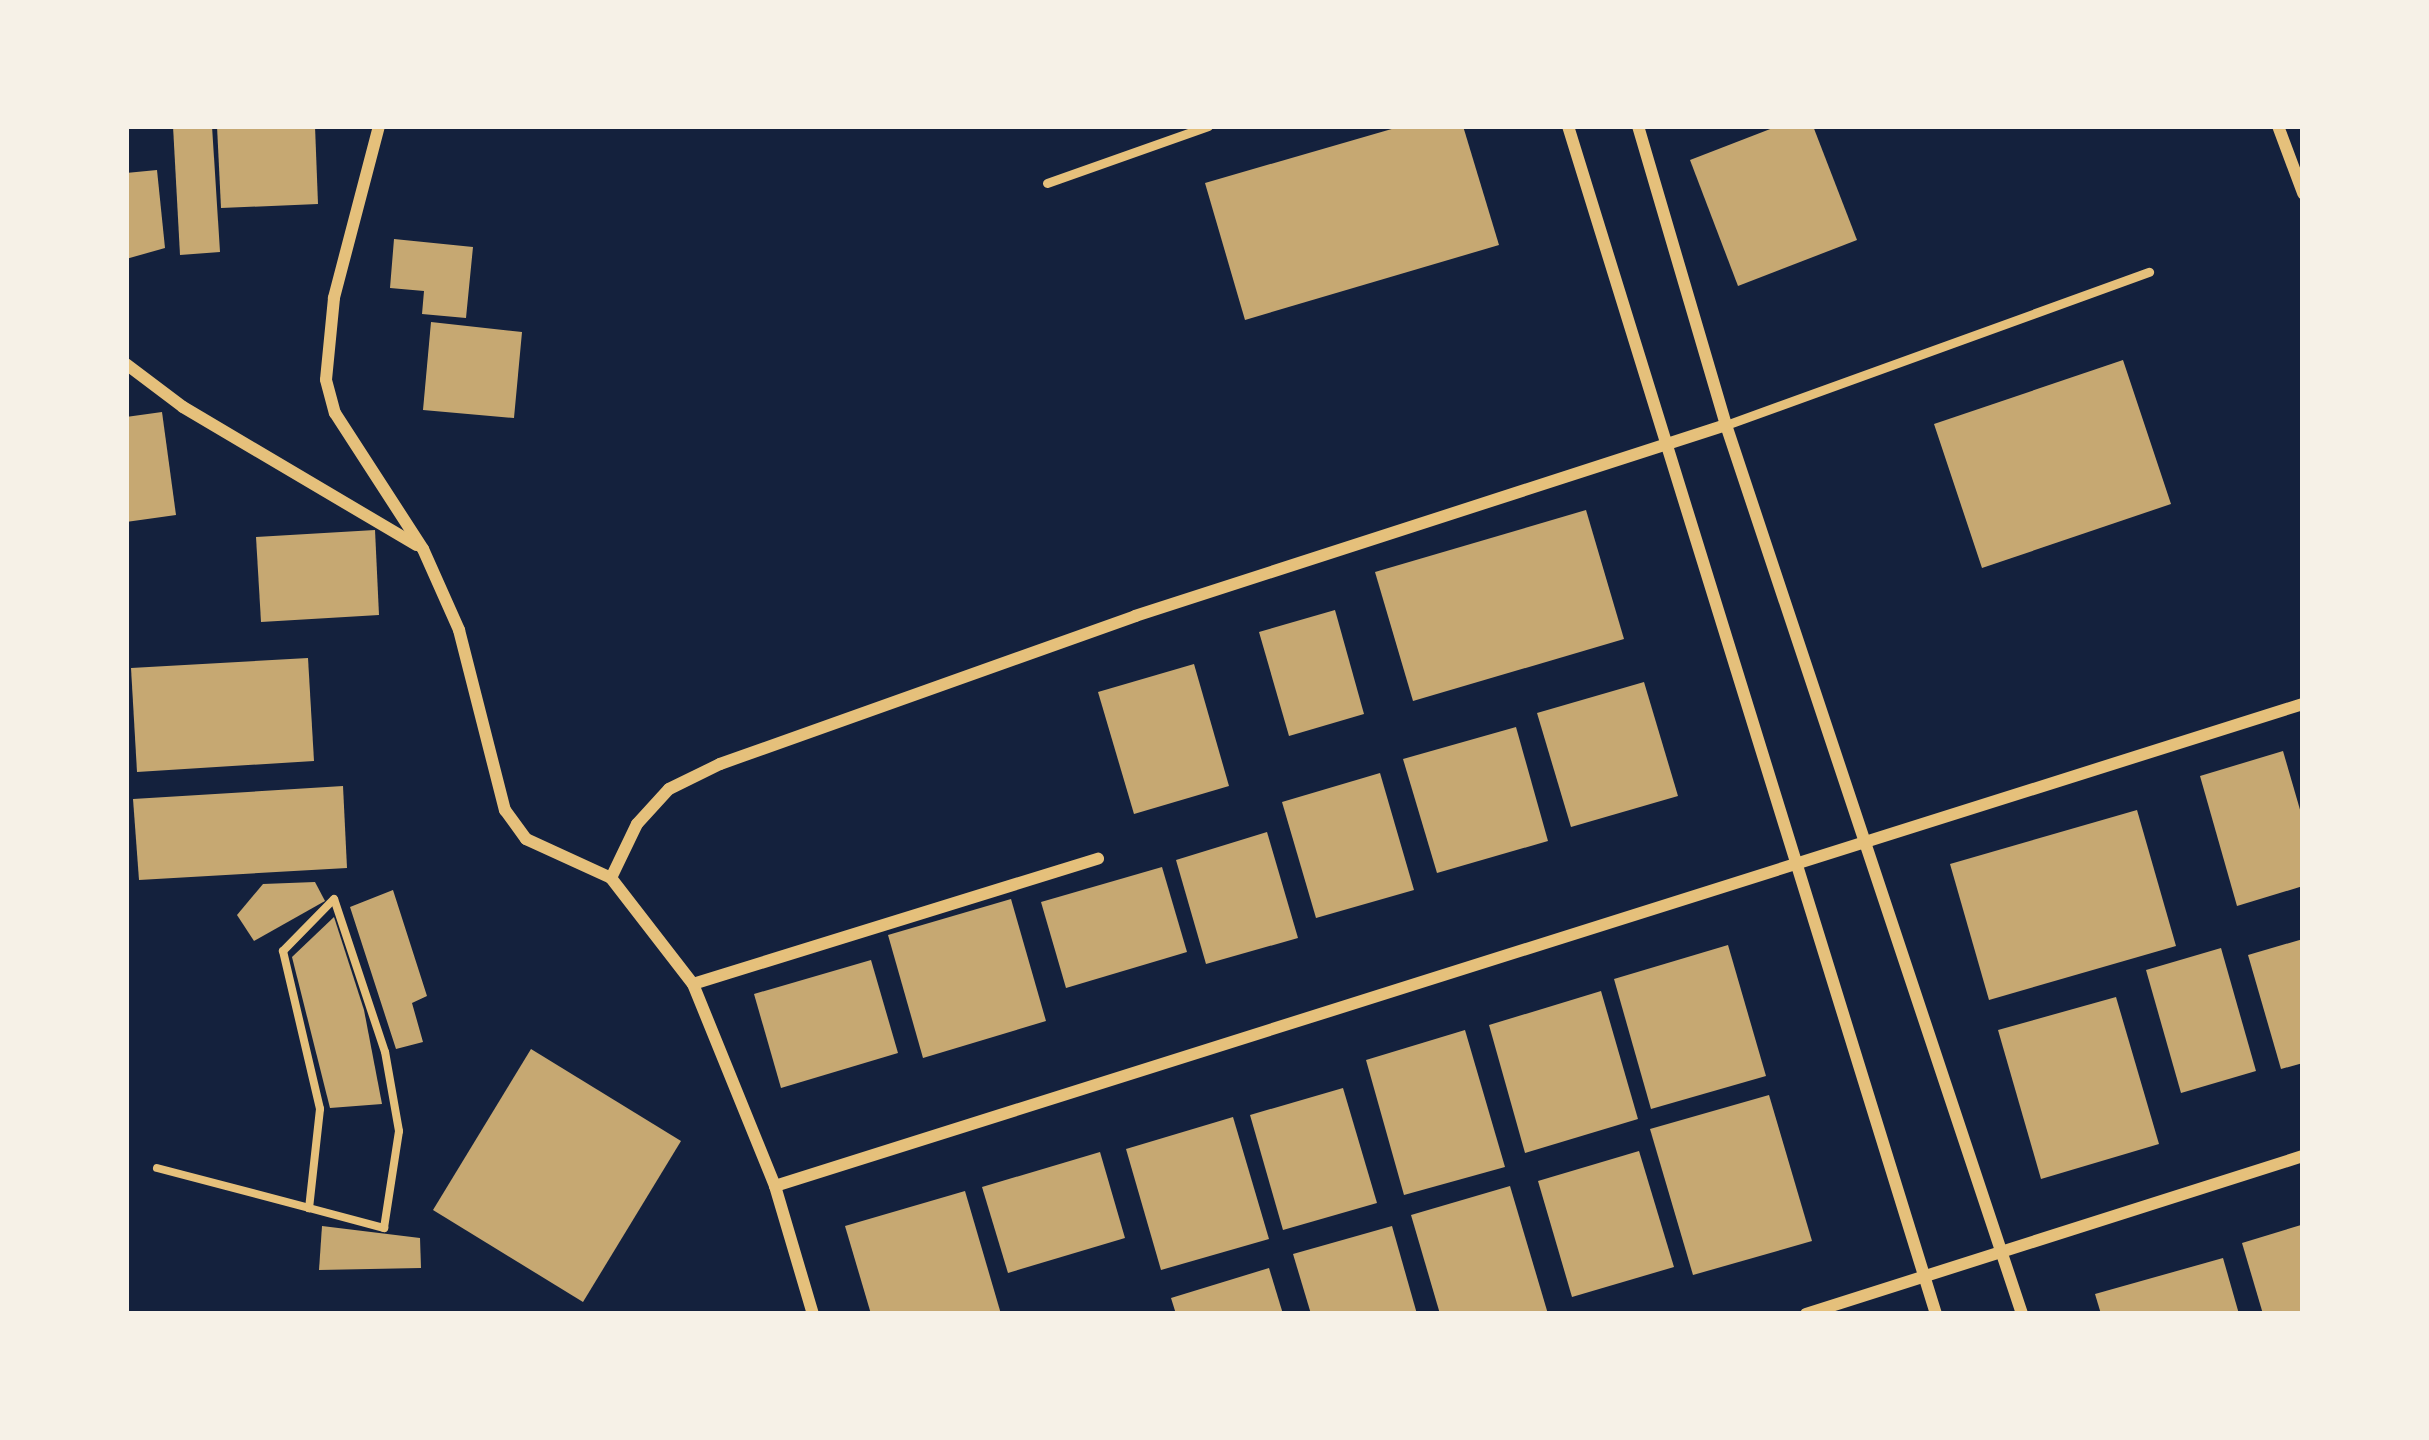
<!DOCTYPE html>
<html>
<head>
<meta charset="utf-8">
<style>
  body { margin:0 }
  #map { position:relative; width:2429px; height:1440px; overflow:hidden; background:#14213d; font-family:"Varela Round",sans-serif }
  div>[style] { position:absolute }
  [style*='--x'] { left:calc(var(--x)*1px); top:calc(var(--y)*1px); width:calc(var(--w)*1px); rotate:calc(var(--a)*1deg) }
  .building>* { inset:0; background:#c6a872 }
  .path>* { height:8px; margin:-4px; padding:0 4px; transform-origin:4px; border-radius:4px; background:#e5c07b }
  .service>* { height:9px; margin:-4.5px; padding:0 4.5px; transform-origin:4.5px; border-radius:4.5px; background:#e5c07b }
  .minor>* { height:12px; margin:-6px; padding:0 6px; transform-origin:6px; border-radius:6px; background:#e5c07b }
  span { translate:-50% -50%; white-space:nowrap; text-align:center; line-height:1.15; -webkit-text-stroke:9px #f6f1e7; paint-order:stroke }
  .frame { position:absolute; inset:0; border:129px solid #f6f1e7; pointer-events:none }
</style>
</head>
<body>
<div id="map">
  <div class="building">
    <i style="clip-path:polygon(173px 126px,212px 126px,220px 252px,180px 255px)"></i>
    <i style="clip-path:polygon(217px 126px,315px 126px,318px 204px,221px 208px)"></i>
    <i style="clip-path:polygon(1402px 126px,1463px 126px,1499px 245px,1245px 320px,1205px 183px)"></i>
    <i style="clip-path:polygon(1778px 126px,1813px 126px,1857px 240px,1738px 286px,1690px 160px)"></i>
    <i style="clip-path:polygon(157px 170px,165px 248px,126px 259px,126px 173px)"></i>
    <i style="clip-path:polygon(394px 239px,473px 247px,466px 318px,422px 314px,424px 291px,390px 288px)"></i>
    <i style="clip-path:polygon(431px 322px,522px 332px,514px 418px,423px 410px)"></i>
    <i style="clip-path:polygon(2123px 360px,2171px 504px,1982px 568px,1934px 424px)"></i>
    <i style="clip-path:polygon(162px 412px,176px 515px,126px 522px,126px 417px)"></i>
    <i style="clip-path:polygon(1586px 510px,1624px 639px,1413px 701px,1375px 572px)"></i>
    <i style="clip-path:polygon(375px 530px,379px 615px,261px 622px,256px 537px)"></i>
    <i style="clip-path:polygon(1335px 610px,1364px 714px,1289px 736px,1259px 632px)"></i>
    <i style="clip-path:polygon(308px 658px,314px 761px,137px 772px,131px 668px)"></i>
    <i style="clip-path:polygon(1194px 664px,1229px 786px,1134px 814px,1098px 692px)"></i>
    <i style="clip-path:polygon(1644px 682px,1678px 796px,1571px 827px,1537px 713px)"></i>
    <i style="clip-path:polygon(1516px 727px,1548px 841px,1437px 873px,1403px 759px)"></i>
    <i style="clip-path:polygon(2283px 751px,2303px 820px,2303px 886px,2237px 906px,2200px 776px)"></i>
    <i style="clip-path:polygon(1380px 773px,1414px 890px,1316px 918px,1282px 802px)"></i>
    <i style="clip-path:polygon(343px 786px,347px 868px,139px 880px,133px 799px)"></i>
    <i style="clip-path:polygon(2137px 810px,2176px 946px,1989px 1000px,1950px 864px)"></i>
    <i style="clip-path:polygon(1267px 832px,1298px 938px,1206px 964px,1176px 860px)"></i>
    <i style="clip-path:polygon(1162px 867px,1187px 952px,1066px 988px,1041px 902px)"></i>
    <i style="clip-path:polygon(315px 882px,325px 901px,254px 941px,237px 915px,263px 884px)"></i>
    <i style="clip-path:polygon(393px 890px,427px 996px,412px 1003px,423px 1042px,396px 1049px,350px 907px)"></i>
    <i style="clip-path:polygon(1011px 899px,1046px 1021px,923px 1058px,888px 935px)"></i>
    <i style="clip-path:polygon(334px 917px,364px 1010px,382px 1104px,330px 1108px,292px 957px)"></i>
    <i style="clip-path:polygon(2303px 939px,2303px 1063px,2281px 1069px,2248px 955px)"></i>
    <i style="clip-path:polygon(1728px 945px,1766px 1076px,1651px 1109px,1614px 979px)"></i>
    <i style="clip-path:polygon(2221px 948px,2256px 1071px,2181px 1093px,2146px 970px)"></i>
    <i style="clip-path:polygon(871px 960px,898px 1053px,781px 1088px,754px 994px)"></i>
    <i style="clip-path:polygon(1601px 991px,1638px 1119px,1525px 1153px,1489px 1025px)"></i>
    <i style="clip-path:polygon(2116px 997px,2159px 1144px,2041px 1179px,1998px 1030px)"></i>
    <i style="clip-path:polygon(1465px 1030px,1505px 1167px,1404px 1195px,1366px 1060px)"></i>
    <i style="clip-path:polygon(531px 1049px,681px 1141px,583px 1302px,433px 1210px)"></i>
    <i style="clip-path:polygon(1343px 1088px,1377px 1203px,1283px 1230px,1250px 1115px)"></i>
    <i style="clip-path:polygon(1769px 1095px,1812px 1241px,1693px 1275px,1650px 1129px)"></i>
    <i style="clip-path:polygon(1233px 1117px,1269px 1239px,1161px 1270px,1126px 1149px)"></i>
    <i style="clip-path:polygon(1639px 1151px,1674px 1267px,1572px 1297px,1538px 1181px)"></i>
    <i style="clip-path:polygon(1100px 1152px,1125px 1238px,1008px 1273px,982px 1187px)"></i>
    <i style="clip-path:polygon(1510px 1186px,1548px 1314px,1440px 1314px,1411px 1215px)"></i>
    <i style="clip-path:polygon(965px 1191px,1001px 1314px,871px 1314px,845px 1226px)"></i>
    <i style="clip-path:polygon(2301px 1225px,2303px 1314px,2263px 1314px,2242px 1243px)"></i>
    <i style="clip-path:polygon(322px 1226px,420px 1238px,421px 1268px,319px 1270px)"></i>
    <i style="clip-path:polygon(1392px 1226px,1417px 1314px,1311px 1314px,1293px 1254px)"></i>
    <i style="clip-path:polygon(2223px 1258px,2239px 1314px,2101px 1314px,2095px 1294px)"></i>
    <i style="clip-path:polygon(1269px 1268px,1283px 1314px,1176px 1314px,1171px 1298px)"></i>
  </div>
  <div class="path">
    <i style="--x:157;--y:1168;--w:157;--a:14.7"></i>
    <i style="--x:309;--y:1208;--w:78;--a:14.9"></i>
    <i style="--x:384;--y:1228;--w:98;--a:-81.2"></i>
    <i style="--x:399;--y:1131;--w:80;--a:-100"></i>
    <i style="--x:385;--y:1052;--w:161;--a:-108.4"></i>
    <i style="--x:334;--y:899;--w:73;--a:134.4"></i>
    <i style="--x:283;--y:951;--w:162;--a:76.8"></i>
    <i style="--x:320;--y:1109;--w:100;--a:96.3"></i>
  </div>
  <div class="service">
    <i style="--x:1047;--y:183;--w:171;--a:-19.5"></i>
    <i style="--x:1726;--y:425;--w:450;--a:-19.9"></i>
  </div>
  <div class="minor">
    <i style="--x:379;--y:126;--w:178;--a:104.7"></i>
    <i style="--x:334;--y:298;--w:82;--a:95.6"></i>
    <i style="--x:326;--y:380;--w:34;--a:75"></i>
    <i style="--x:335;--y:413;--w:162;--a:57.1"></i>
    <i style="--x:423;--y:549;--w:89;--a:66"></i>
    <i style="--x:459;--y:630;--w:186;--a:75.7"></i>
    <i style="--x:505;--y:810;--w:36;--a:54"></i>
    <i style="--x:526;--y:839;--w:94;--a:24.6"></i>
    <i style="--x:611;--y:878;--w:134;--a:52.3"></i>
    <i style="--x:693;--y:984;--w:218;--a:67.9"></i>
    <i style="--x:775;--y:1186;--w:134;--a:73.5"></i>
    <i style="--x:1568;--y:126;--w:1244;--a:72.79"></i>
    <i style="--x:1638;--y:126;--w:312;--a:73.6"></i>
    <i style="--x:1726;--y:425;--w:937;--a:71.58"></i>
    <i style="--x:2278;--y:126;--w:72;--a:69.5"></i>
    <i style="--x:126;--y:364;--w:71;--a:37"></i>
    <i style="--x:183;--y:407;--w:271;--a:30.6"></i>
    <i style="--x:611;--y:878;--w:60;--a:-64.3"></i>
    <i style="--x:637;--y:824;--w:47;--a:-47.6"></i>
    <i style="--x:669;--y:789;--w:57;--a:-26.1"></i>
    <i style="--x:720;--y:764;--w:441;--a:-19.6"></i>
    <i style="--x:1135;--y:616;--w:621;--a:-17.91"></i>
    <i style="--x:693;--y:984;--w:424;--a:-17.2"></i>
    <i style="--x:775;--y:1186;--w:1602;--a:-17.51"></i>
    <i style="--x:1806;--y:1314;--w:522;--a:-17.64"></i>
  </div>
  <div class="frame"></div>
</div>
</body>
</html>
